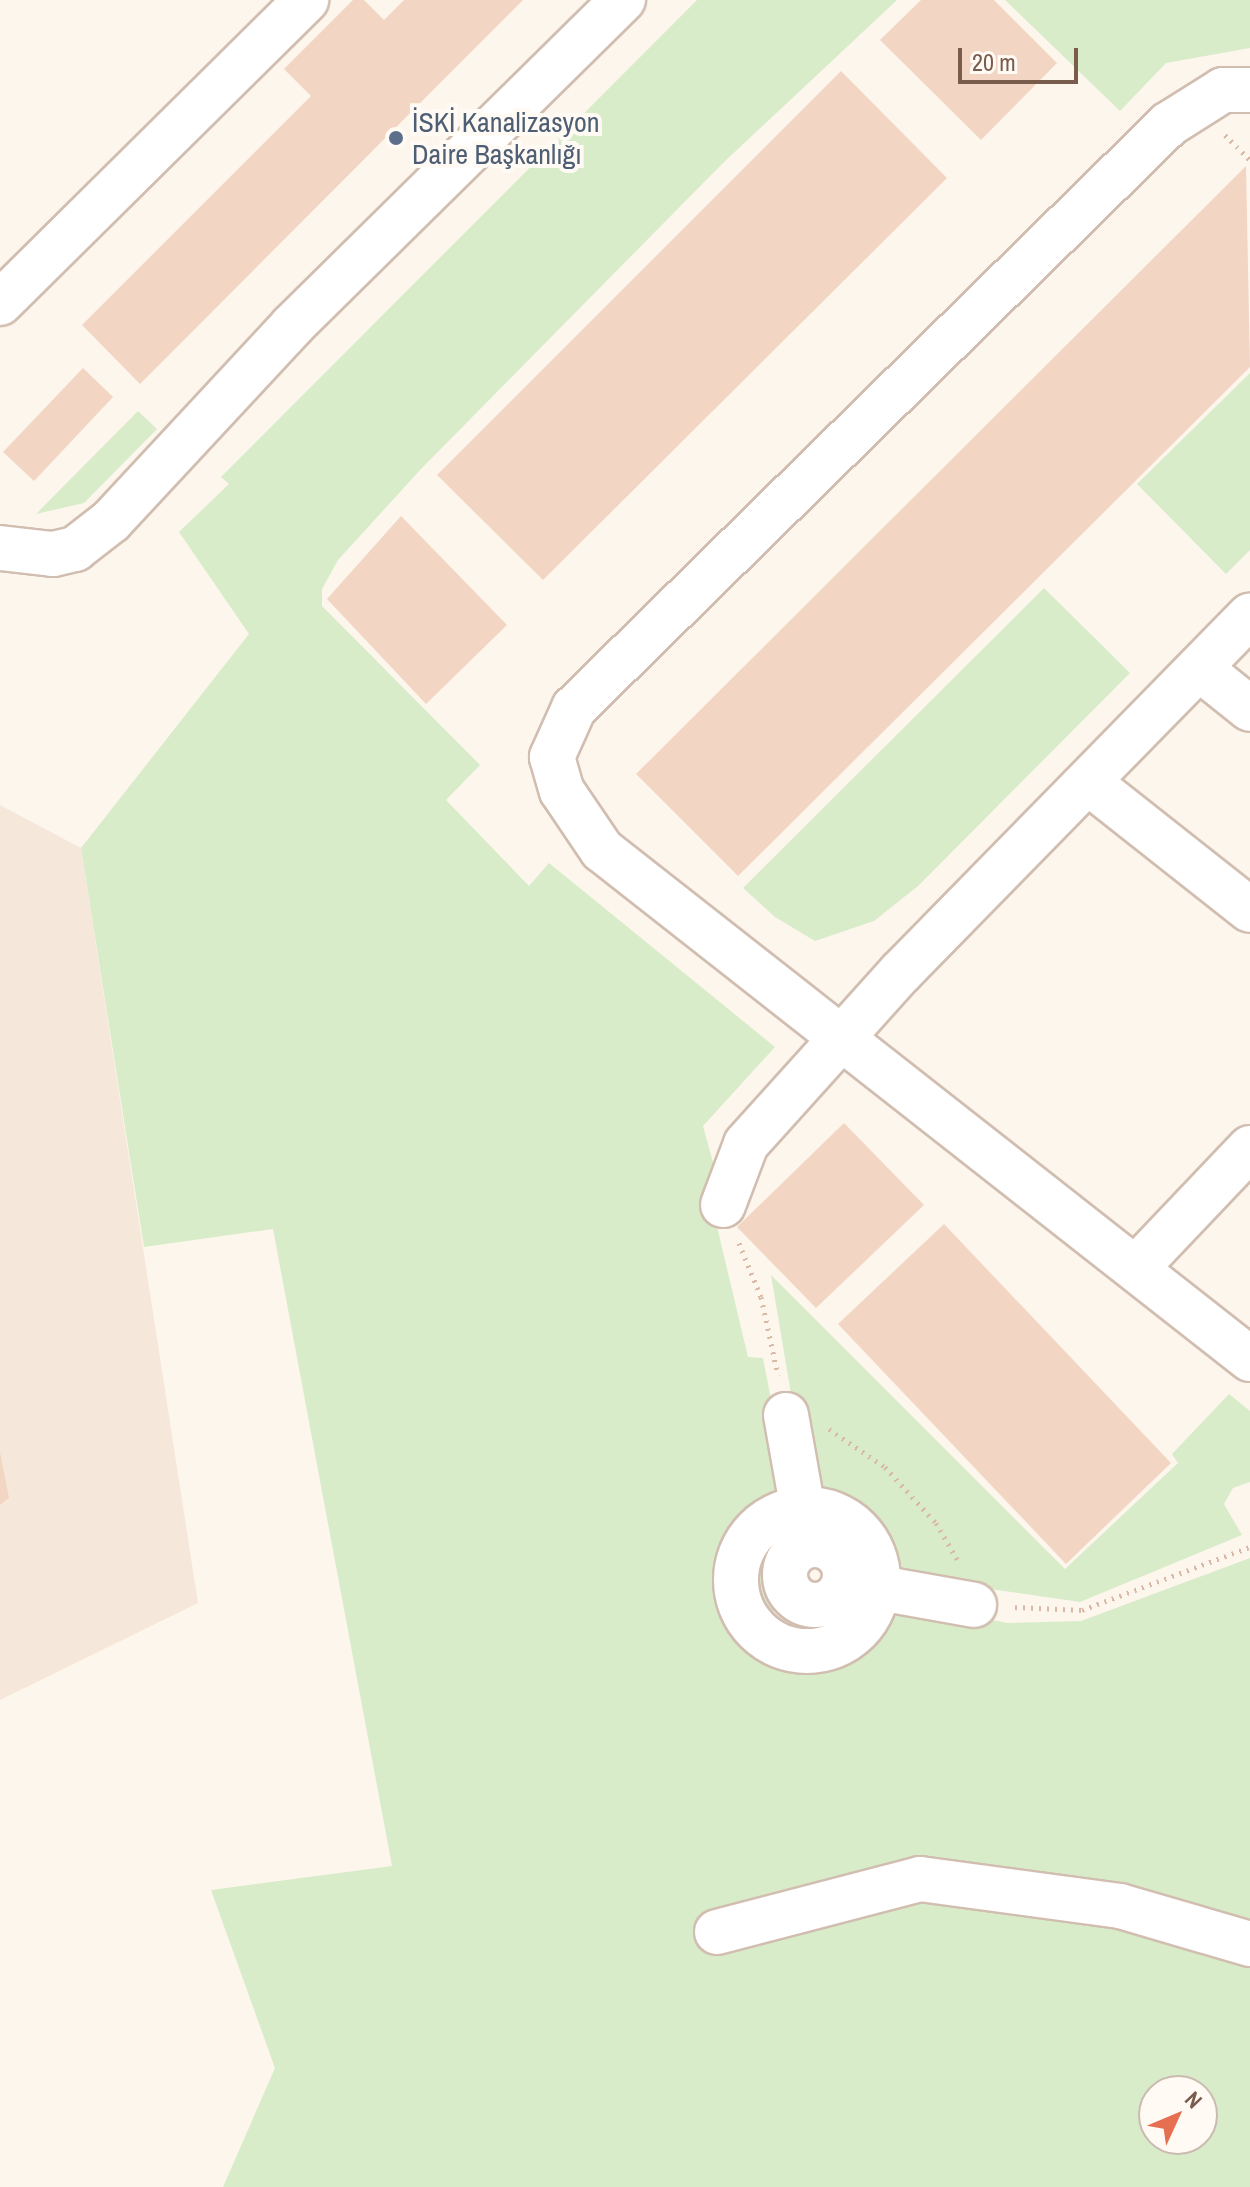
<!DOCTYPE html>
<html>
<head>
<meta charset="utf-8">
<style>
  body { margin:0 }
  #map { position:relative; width:1250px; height:2187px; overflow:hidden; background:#fdf6ec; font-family:"Archivo Narrow",sans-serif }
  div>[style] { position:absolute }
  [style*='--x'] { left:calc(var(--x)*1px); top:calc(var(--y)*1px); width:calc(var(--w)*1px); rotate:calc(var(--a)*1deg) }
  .residential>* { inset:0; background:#f5e8da }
  .green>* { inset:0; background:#d8ecc9 }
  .building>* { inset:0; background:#f3d5c3 }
  .path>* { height:5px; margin-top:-2.5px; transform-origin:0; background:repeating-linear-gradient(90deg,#d9b8a5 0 2px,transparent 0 8px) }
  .roads { filter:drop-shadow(2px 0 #d1beb0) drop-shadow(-2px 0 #d1beb0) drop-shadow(0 2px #d1beb0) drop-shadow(0 -2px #d1beb0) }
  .minor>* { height:44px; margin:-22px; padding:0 22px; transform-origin:22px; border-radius:22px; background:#fff }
  .minor>.ring { margin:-22px; padding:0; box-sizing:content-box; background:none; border:44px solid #fff; border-radius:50% }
  .dots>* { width:22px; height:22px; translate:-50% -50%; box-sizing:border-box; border:4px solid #fffaf3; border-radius:50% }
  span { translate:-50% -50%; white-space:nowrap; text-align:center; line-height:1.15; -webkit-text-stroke:8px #fffaf3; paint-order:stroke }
  .service-label { font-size:28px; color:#4e5e75 }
  .left { translate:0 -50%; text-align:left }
  .north { position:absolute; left:1138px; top:2075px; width:80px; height:80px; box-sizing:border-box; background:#fffaf3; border:2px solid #cabbb1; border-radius:50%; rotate:46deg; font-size:22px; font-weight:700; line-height:32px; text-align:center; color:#7a5c4d }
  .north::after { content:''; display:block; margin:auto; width:28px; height:36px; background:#e76f51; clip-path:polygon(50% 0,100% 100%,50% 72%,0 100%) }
  .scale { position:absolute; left:958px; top:48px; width:120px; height:36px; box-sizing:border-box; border:4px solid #7a5c4d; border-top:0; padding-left:10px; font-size:24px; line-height:28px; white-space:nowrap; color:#7a5c4d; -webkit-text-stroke:6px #fffaf3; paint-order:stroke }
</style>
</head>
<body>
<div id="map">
  <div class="residential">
    <i style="clip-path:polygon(0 805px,81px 848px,198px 1603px,0 1700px)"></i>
  </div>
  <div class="green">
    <i style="clip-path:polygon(evenodd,697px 0,897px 0,723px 163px,421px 469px,338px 560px,322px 589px,322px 606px,480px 765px,446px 800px,529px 886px,549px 863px,775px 1047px,703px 1126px,720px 1188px,709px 1193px,748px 1357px,763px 1358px,788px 1487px,754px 1503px,737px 1523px,724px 1562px,721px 1603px,745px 1646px,774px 1663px,832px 1666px,857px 1653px,891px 1601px,1008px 1623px,1081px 1621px,1250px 1558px,1250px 2187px,223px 2187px,275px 2068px,211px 1890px,392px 1866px,273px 1229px,144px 1247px,81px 848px,249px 634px,179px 532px,229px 484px,221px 477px,697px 0,1154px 2091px,1202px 2091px,1202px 2139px,1154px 2139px,1154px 2091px)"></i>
    <i style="clip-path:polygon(1005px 0,1250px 0,1250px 48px,1166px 63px,1120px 111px)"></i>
    <i style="clip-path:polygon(1250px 373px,1250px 550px,1226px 574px,1137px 484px)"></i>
    <i style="clip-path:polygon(138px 411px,157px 429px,84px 503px,36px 514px)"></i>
    <i style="clip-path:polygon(1044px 588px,1130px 673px,918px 886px,874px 921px,815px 941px,775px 917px,743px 888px)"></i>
    <i style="clip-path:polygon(771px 1275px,1065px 1569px,1178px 1463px,1172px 1454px,1229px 1394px,1250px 1411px,1250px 1482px,1233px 1488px,1224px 1504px,1242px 1535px,1080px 1602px,886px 1574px,863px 1519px,808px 1495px)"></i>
    <i style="clip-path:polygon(793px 1515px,802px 1539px,776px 1572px,786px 1599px,760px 1623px,746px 1586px,754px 1545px,768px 1527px)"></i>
    <i style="clip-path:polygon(846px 1593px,869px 1608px,846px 1634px,815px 1646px,778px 1635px,803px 1611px,819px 1614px)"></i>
  </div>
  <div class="building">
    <i style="clip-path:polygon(353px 0,364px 0,384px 20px,404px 0,523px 0,140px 384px,82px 325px,311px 96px,284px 69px)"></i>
    <i style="clip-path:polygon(921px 0,994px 0,1057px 63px,981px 140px,880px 40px)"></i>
    <i style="clip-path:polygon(841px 71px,947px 178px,543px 580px,437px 475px)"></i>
    <i style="clip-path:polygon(1246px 166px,1250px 367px,738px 876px,636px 774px)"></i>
    <i style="clip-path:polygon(83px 368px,113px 397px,34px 481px,3px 452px)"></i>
    <i style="clip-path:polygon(401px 516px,507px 625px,426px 704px,327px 599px)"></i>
    <i style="clip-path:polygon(844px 1123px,924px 1205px,816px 1308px,737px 1227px)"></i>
    <i style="clip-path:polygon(944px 1224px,1171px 1463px,1066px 1564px,838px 1324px)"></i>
    <i style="clip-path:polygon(0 1452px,9px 1498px,0 1505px)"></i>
  </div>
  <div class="path">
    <i style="--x:1225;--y:135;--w:35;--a:45"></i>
    <i style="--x:739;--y:1243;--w:58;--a:67.8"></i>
    <i style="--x:761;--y:1297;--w:80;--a:77.7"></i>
    <i style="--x:829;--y:1429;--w:68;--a:34.2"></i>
    <i style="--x:885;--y:1467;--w:76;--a:47.7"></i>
    <i style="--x:936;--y:1523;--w:42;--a:59.7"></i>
    <i style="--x:1015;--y:1607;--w:67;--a:2.6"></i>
    <i style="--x:1082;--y:1610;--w:179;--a:-20.6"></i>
  </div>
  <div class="roads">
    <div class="minor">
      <i style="--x:1250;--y:90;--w:27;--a:180"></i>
      <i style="--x:1223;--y:90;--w:64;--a:147.8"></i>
      <i style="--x:1169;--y:124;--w:834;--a:135.53"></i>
      <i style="--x:574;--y:708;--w:54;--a:114.2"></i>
      <i style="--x:552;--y:757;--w:35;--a:74"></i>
      <i style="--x:562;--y:791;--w:71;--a:55.9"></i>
      <i style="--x:602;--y:850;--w:824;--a:38.15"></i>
      <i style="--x:0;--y:303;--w:431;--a:-44.7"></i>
      <i style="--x:0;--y:548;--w:53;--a:6.5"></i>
      <i style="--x:53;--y:554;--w:23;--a:-13"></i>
      <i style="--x:75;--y:549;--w:46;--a:-37.9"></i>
      <i style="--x:111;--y:521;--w:266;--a:-47.1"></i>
      <i style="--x:292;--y:326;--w:465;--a:-44.6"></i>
      <i style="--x:1199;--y:668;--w:65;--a:38.8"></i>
      <i style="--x:1088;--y:782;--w:206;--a:38.3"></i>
      <i style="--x:723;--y:1205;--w:65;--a:-69.3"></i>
      <i style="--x:746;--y:1144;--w:232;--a:-48"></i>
      <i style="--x:901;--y:972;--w:499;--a:-45.6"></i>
      <i style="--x:1137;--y:1267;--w:164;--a:-46.5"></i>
      <i style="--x:786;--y:1415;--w:126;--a:79.9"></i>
      <i class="ring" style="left:736px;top:1509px;width:98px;height:98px"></i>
      <i class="ring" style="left:785px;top:1545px;width:16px;height:16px"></i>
      <i style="--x:851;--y:1583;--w:125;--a:10.1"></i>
      <i style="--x:717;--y:1932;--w:210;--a:-14.6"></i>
      <i style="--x:920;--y:1879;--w:202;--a:7.7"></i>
      <i style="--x:1120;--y:1906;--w:135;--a:16.3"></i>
    </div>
  </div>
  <div class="dots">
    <i style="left:396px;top:138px;background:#5c6f8a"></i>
  </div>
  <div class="service-label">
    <span class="left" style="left:412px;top:138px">İSKİ Kanalizasyon<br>Daire Başkanlığı</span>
  </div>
  <div class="north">N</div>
  <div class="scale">20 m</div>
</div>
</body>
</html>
